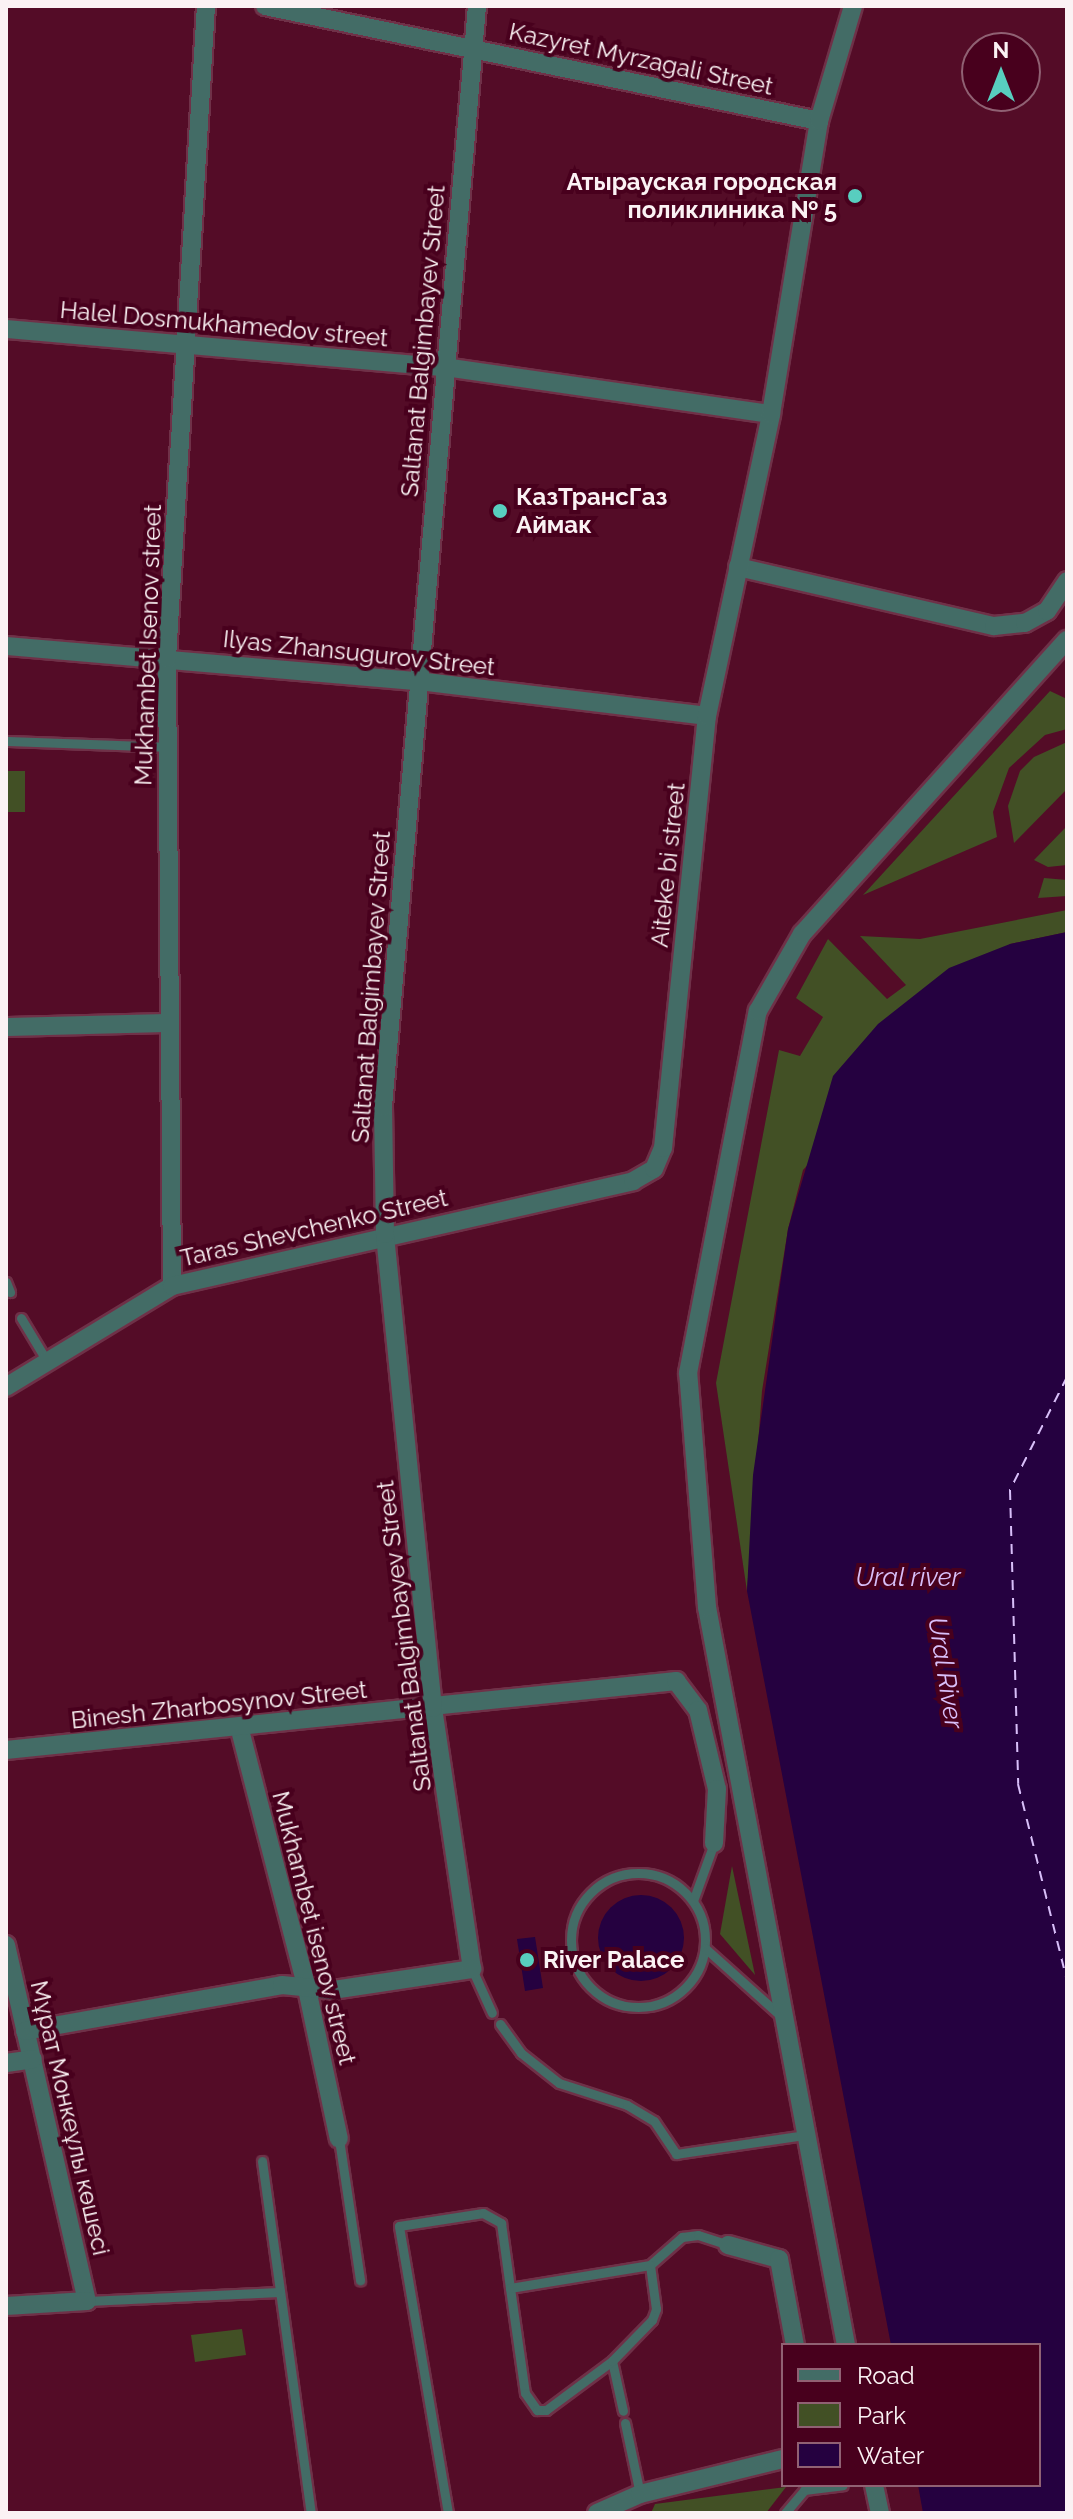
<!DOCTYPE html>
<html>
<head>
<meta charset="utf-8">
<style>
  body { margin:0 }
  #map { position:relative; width:1073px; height:2519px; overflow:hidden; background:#540c27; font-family:Raleway,sans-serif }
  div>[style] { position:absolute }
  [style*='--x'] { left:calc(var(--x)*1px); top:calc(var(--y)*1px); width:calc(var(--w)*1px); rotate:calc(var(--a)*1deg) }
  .green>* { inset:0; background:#425025 }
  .water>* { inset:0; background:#250140 }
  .round { border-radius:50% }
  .ferry>* { height:2px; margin-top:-1px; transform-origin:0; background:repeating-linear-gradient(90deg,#d8bff9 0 10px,transparent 0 18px) }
  .roads { filter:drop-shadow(2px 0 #6f3148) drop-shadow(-2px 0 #6f3148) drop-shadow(0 2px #6f3148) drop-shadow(0 -2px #6f3148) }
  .lane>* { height:9px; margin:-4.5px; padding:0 4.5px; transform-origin:4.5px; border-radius:4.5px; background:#436c66 }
  .lane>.ring { margin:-4.5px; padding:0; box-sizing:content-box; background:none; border:9px solid #436c66; border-radius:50% }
  .street>* { height:18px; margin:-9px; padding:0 9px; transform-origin:9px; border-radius:9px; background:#436c66 }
  .dots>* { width:22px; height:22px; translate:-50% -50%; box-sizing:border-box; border:4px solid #48001d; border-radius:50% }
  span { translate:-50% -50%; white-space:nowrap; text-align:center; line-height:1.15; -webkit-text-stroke:8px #48001d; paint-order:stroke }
  .street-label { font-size:24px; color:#fbf2f4 }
  .poi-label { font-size:24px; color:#fbf2f4; font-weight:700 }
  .right { translate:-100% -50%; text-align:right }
  .left { translate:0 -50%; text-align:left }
  .water-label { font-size:26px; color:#d8bff9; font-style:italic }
  .frame { position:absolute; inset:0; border:8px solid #fbf2f4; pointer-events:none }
  .legend { position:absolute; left:781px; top:2343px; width:260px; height:144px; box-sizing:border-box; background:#48001d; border:2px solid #906173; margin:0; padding:10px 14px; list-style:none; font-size:24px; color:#fbf2f4 }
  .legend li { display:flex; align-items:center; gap:16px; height:40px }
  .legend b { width:40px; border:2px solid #906173 }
  .north { position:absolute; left:961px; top:32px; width:80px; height:80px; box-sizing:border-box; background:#48001d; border:2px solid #906173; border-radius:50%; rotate:0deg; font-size:22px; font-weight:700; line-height:32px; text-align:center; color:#fbf2f4 }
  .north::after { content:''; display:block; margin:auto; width:28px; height:36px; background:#58cebf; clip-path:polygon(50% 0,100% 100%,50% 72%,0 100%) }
</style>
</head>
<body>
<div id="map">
  <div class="green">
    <i style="clip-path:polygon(1050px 691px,1067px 699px,1067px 729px,1045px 735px,1009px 768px,993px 812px,997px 837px,863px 895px)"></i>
    <i style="clip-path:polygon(1067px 742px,1067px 789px,1014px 843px,1008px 806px,1020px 771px,1034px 757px)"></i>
    <i style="clip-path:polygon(6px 771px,25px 771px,25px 812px,6px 812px)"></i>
    <i style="clip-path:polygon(1067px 826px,1067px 865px,1048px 867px,1034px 860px)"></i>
    <i style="clip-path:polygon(1044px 878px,1067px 880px,1067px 896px,1038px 898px)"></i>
    <i style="clip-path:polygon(1067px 910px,1067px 932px,1010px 944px,803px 1170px,788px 1229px,762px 1391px,747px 1591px,716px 1383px,779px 1050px,800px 1056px,823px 1017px,796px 998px,828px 939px,887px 999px,906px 985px,860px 936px,920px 939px)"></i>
    <i style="clip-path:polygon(732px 1866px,755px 1975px,720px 1934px)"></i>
    <i style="clip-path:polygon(242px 2329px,246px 2355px,195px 2362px,191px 2335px)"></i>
    <i style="clip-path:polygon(786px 2487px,766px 2513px,651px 2513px,655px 2504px)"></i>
  </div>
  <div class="water">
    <i style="clip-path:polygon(1067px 932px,1067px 2513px,923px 2513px,918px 2485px,1039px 2485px,1039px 2345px,891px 2345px,747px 1591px,753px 1475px,788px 1229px,833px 1076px,878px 1024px,949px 968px,1010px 944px)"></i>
    <i class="round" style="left:598px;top:1895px;width:86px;height:86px"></i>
    <i style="clip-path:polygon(535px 1937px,543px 1988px,525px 1991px,517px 1939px)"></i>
  </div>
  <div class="ferry">
    <i style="--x:1067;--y:1377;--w:127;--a:116.8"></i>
    <i style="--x:1010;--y:1490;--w:294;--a:88.4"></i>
    <i style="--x:1018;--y:1784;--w:203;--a:76"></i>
  </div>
  <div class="roads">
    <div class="lane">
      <i style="--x:6;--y:741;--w:161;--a:2.1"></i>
      <i style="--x:6;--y:1282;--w:11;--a:68"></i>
      <i style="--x:21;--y:1318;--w:52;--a:59"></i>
      <i class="ring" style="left:571px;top:1873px;width:125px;height:125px"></i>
      <i style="--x:693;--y:1901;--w:62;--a:-70.1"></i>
      <i style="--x:705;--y:1948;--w:105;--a:41.9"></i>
      <i style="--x:472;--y:1969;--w:48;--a:65.6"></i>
      <i style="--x:500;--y:2024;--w:36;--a:54"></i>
      <i style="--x:521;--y:2053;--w:48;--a:38.3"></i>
      <i style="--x:559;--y:2083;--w:71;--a:17.9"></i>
      <i style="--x:627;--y:2105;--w:31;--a:31"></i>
      <i style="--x:654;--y:2121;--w:40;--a:56"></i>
      <i style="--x:676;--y:2154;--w:130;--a:-8.4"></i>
      <i style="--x:339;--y:2139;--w:143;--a:81.5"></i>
      <i style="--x:262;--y:2161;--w:355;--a:82.1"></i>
      <i style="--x:650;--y:2265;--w:43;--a:-41.2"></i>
      <i style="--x:682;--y:2237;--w:16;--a:-7"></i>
      <i style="--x:698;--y:2235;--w:32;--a:18"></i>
      <i style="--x:87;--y:2301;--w:193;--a:-2.7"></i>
      <i style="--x:612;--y:2361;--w:51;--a:77.6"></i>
      <i style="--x:625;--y:2423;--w:73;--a:78.1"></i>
      <i style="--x:448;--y:2513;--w:291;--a:-99.7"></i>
      <i style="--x:399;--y:2226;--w:85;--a:-8.8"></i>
      <i style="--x:483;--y:2213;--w:21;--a:29"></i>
      <i style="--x:501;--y:2223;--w:66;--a:82.1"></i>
      <i style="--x:510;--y:2288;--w:106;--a:81.9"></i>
      <i style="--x:525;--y:2393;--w:21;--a:55"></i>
      <i style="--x:537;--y:2410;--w:9;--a:0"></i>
      <i style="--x:546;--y:2410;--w:82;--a:-36.6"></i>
      <i style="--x:612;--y:2361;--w:57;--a:-45.7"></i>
      <i style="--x:652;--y:2320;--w:12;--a:-70"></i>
      <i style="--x:656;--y:2309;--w:44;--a:-97.8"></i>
      <i style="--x:650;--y:2265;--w:142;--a:170.7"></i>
      <i style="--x:785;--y:2513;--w:30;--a:-50"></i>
      <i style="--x:804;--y:2490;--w:39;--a:-7"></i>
    </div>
    <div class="street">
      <i style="--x:265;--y:6;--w:566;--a:11.73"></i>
      <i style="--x:6;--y:329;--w:440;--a:5"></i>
      <i style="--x:444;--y:367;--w:330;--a:8.2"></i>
      <i style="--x:738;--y:567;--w:263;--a:13"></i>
      <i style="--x:994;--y:626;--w:31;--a:-6"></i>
      <i style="--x:1025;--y:623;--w:25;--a:-29"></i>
      <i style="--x:1047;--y:611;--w:36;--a:-56"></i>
      <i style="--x:6;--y:646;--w:413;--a:4.9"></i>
      <i style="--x:418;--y:681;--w:291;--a:6.9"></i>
      <i style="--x:6;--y:1027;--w:161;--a:-1.4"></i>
      <i style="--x:172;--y:1286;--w:628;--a:-90.46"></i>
      <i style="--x:167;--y:658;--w:653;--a:-86.58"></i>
      <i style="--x:6;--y:1387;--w:194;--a:-31.3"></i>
      <i style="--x:172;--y:1286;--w:473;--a:-12.8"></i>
      <i style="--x:633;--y:1181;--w:24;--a:-30"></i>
      <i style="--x:654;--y:1169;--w:23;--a:-67"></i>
      <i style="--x:663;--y:1148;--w:434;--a:-84.2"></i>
      <i style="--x:707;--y:716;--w:309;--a:-78"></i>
      <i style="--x:771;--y:414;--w:297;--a:-80.7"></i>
      <i style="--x:819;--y:121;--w:120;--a:-73.5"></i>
      <i style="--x:240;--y:1730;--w:268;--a:75.5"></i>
      <i style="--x:307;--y:1989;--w:153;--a:78"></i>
      <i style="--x:6;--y:1750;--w:674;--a:-5.88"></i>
      <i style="--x:676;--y:1681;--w:36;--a:53"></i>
      <i style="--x:698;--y:1710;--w:81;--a:76.5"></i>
      <i style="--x:717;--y:1789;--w:54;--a:93.2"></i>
      <i style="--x:6;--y:1945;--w:365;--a:77.2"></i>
      <i style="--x:87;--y:2301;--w:81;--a:176.5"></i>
      <i style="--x:25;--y:2031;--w:261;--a:-10.1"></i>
      <i style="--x:282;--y:1985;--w:51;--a:5.6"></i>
      <i style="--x:333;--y:1990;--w:141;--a:-8.6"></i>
      <i style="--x:472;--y:1969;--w:264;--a:-98.5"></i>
      <i style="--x:433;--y:1708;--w:476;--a:-95.8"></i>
      <i style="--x:385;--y:1234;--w:127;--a:-90.9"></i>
      <i style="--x:383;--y:1107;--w:1105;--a:-85.12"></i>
      <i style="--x:6;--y:2063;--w:27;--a:-8"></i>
      <i style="--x:728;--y:2245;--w:53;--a:15.4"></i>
      <i style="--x:779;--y:2259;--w:87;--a:79.5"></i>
      <i style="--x:846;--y:2345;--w:751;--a:-100.67"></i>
      <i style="--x:707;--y:1607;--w:235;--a:-94.6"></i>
      <i style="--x:688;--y:1373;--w:369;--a:-79.1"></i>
      <i style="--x:758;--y:1011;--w:89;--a:-60.3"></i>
      <i style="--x:802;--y:934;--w:396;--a:-48"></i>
      <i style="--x:874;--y:2485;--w:29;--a:78"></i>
      <i style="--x:597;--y:2513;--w:47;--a:-23.8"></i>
      <i style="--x:640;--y:2494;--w:147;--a:-13.8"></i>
    </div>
  </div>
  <div class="dots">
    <i style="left:855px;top:196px;background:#58cebf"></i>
    <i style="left:500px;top:511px;background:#58cebf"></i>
    <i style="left:527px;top:1960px;background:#58cebf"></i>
  </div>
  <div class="street-label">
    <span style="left:641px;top:59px;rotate:12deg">Kazyret Myrzagali Street</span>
    <span style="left:224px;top:324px;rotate:5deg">Halel Dosmukhamedov street</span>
    <span style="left:423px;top:341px;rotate:-85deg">Saltanat Balgimbayev Street</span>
    <span style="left:148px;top:645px;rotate:-88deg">Mukhambet Isenov street</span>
    <span style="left:359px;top:653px;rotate:6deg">Ilyas Zhansugurov Street</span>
    <span style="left:668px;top:865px;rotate:-84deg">Aiteke bi street</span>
    <span style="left:371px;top:987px;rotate:-86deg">Saltanat Balgimbayev Street</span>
    <span style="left:314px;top:1228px;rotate:-13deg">Taras Shevchenko Street</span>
    <span style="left:404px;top:1636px;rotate:-97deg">Saltanat Balgimbayev Street</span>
    <span style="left:219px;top:1705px;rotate:-6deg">Binesh Zharbosynov Street</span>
    <span style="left:314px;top:1928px;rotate:76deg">Mukhambet isenov street</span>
    <span style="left:70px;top:2118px;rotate:77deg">Мұрат Монкеұлы көшесі</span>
  </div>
  <div class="poi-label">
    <span class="right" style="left:837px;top:196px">Атырауская городская<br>поликлиника № 5</span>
    <span class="left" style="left:516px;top:511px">КазТрансГаз<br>Аймак</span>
    <span class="left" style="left:543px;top:1960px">River Palace</span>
  </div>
  <div class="water-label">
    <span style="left:908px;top:1578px">Ural river</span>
    <span style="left:945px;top:1673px;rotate:81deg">Ural River</span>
  </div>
  <div class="frame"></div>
  <ul class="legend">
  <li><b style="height:10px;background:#436c66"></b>Road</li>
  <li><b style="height:22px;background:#425025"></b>Park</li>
  <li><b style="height:22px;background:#250140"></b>Water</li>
  </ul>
  <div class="north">N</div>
</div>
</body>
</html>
